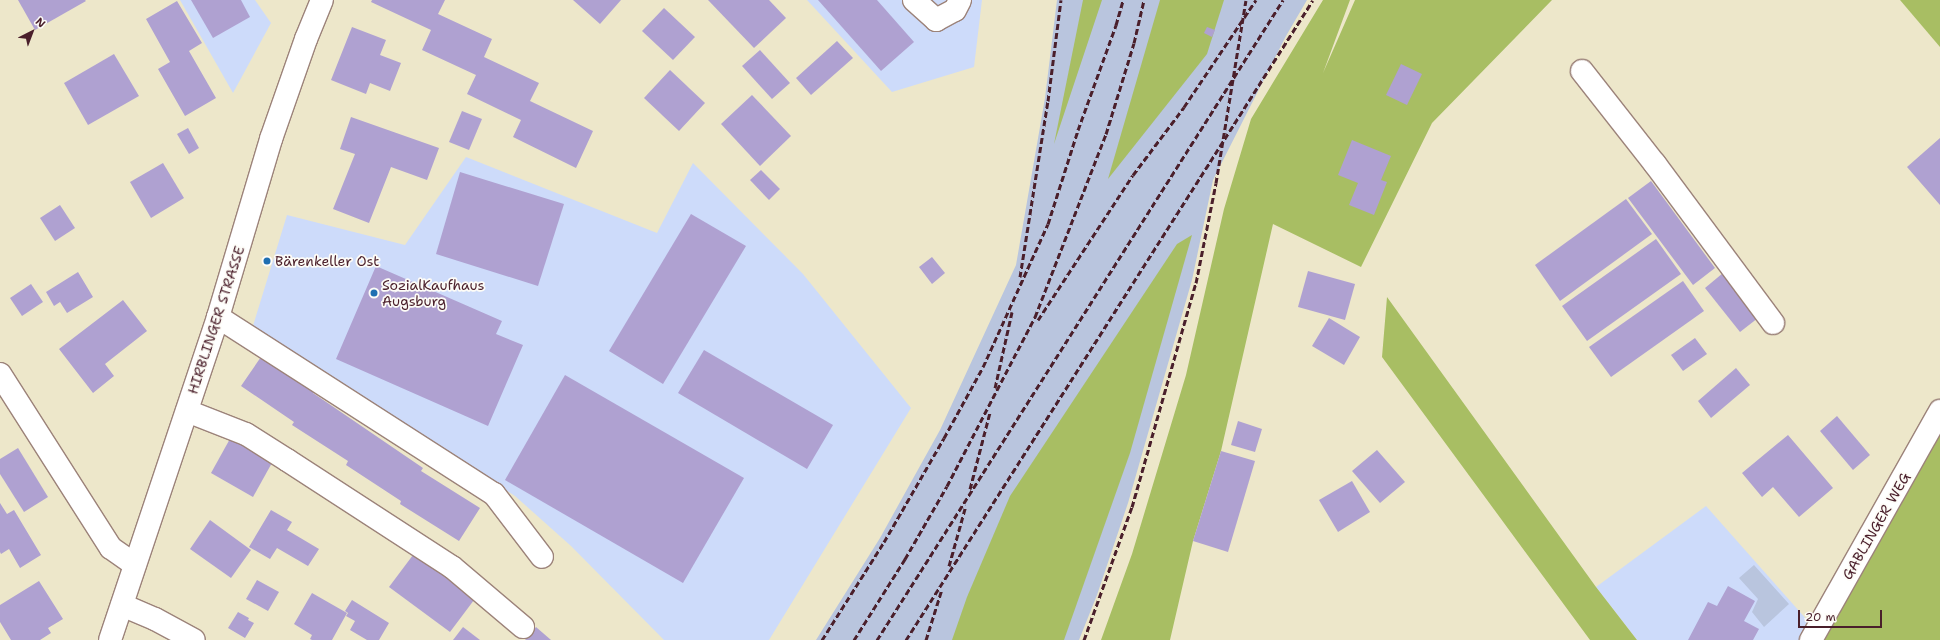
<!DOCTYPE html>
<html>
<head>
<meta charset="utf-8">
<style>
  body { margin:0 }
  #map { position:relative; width:1940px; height:640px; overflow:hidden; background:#ede7ca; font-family:"Shantell Sans",sans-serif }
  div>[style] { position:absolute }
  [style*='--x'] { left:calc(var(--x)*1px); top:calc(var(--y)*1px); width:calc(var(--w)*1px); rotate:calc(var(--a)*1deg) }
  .built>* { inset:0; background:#cddbfa }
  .industrial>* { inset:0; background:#b9c5de }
  .green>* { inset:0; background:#a8be63 }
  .building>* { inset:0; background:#afa1d1 }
  .roads { filter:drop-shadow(1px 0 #9c837a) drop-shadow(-1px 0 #9c837a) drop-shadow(0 1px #9c837a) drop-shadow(0 -1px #9c837a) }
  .minor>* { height:22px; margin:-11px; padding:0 11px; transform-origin:11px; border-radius:11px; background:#fff }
  .rail>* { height:3px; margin-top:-1.5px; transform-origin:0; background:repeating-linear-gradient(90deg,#4a1f2b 0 6px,transparent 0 9px) }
  .dots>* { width:11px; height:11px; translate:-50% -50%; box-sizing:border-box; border:2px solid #fdfcf7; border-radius:50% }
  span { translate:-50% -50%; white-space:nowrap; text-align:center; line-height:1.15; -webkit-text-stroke:3.5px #fdfcf7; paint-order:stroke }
  .poi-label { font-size:14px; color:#4a1f2b }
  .left { translate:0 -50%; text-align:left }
  .street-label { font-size:14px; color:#4a1f2b }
  .north { position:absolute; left:12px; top:12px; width:40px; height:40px; -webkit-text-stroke:3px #fdfcf7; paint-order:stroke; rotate:42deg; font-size:11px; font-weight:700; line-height:16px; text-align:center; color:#4a1f2b }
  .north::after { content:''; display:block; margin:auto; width:14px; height:18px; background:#4a1f2b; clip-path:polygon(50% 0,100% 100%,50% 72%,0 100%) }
  .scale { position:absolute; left:1798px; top:610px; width:84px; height:18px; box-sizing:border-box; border:2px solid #4a1f2b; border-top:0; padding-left:5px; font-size:12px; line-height:14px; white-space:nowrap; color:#4a1f2b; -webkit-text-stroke:3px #fdfcf7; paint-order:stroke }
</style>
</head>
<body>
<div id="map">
  <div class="built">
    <i style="clip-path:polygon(180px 0,255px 0,271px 23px,233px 93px)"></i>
    <i style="clip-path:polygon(807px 0,982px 0,974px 67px,892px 92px)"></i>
    <i style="clip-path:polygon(466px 157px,657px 233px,693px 163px,803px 274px,911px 408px,769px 640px,664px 640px,571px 546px,515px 496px,252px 329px,287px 215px,405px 245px)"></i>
    <i style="clip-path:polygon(1706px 506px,1808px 621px,1799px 640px,1637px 640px,1596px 587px)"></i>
  </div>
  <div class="industrial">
    <i style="clip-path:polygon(1057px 0,1307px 0,1286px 36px,1213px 180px,1192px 280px,1128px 503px,1097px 595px,1079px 640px,816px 640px,880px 538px,940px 430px,1016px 265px,1045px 98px)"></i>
    <i style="clip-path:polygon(1754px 565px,1789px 604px,1764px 627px,1752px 612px,1758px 599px,1739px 578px)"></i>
  </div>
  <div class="green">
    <i style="clip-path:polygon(1083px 0,1102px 0,1054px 144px)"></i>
    <i style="clip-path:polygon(1160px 0,1224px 0,1207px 54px,1108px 179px)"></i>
    <i style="clip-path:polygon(1323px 0,1350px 0,1323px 73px,1355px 0,1552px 0,1432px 123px,1361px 267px,1273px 224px,1221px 451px,1193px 541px,1170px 640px,1101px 640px,1132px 554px,1186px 375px,1224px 209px,1251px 119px)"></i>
    <i style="clip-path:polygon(1900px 0,1940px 0,1940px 47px)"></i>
    <i style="clip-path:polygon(1192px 235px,1130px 453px,1064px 640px,952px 640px,967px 597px,1010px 496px,1177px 244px)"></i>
    <i style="clip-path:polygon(1387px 297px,1596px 587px,1637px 640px,1590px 640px,1382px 357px)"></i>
    <i style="clip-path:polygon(1940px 411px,1940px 640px,1811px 640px)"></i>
  </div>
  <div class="building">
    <i style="clip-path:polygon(18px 0,85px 0,86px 1px,35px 30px)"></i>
    <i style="clip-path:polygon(191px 0,241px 0,250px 17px,213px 38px)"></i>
    <i style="clip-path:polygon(372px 0,445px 0,438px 14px,492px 39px,484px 57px,539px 83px,530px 101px,593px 131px,576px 168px,513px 137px,521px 120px,467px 94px,476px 75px,422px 50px,431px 30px,371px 2px)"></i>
    <i style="clip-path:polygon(573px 0,621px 0,600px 24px)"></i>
    <i style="clip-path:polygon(708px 0,769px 0,786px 18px,754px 48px)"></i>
    <i style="clip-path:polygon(818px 0,877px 0,914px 42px,881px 71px)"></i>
    <i style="clip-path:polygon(177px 1px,202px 43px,189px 51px,216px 98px,185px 116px,158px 69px,170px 62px,146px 19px)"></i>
    <i style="clip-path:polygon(664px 8px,695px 37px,673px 60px,642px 31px)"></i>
    <i style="clip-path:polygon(352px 27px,386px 40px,380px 55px,401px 63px,390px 91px,370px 83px,366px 94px,331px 80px)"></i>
    <i style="clip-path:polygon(1207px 27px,1215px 30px,1212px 37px,1204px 33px)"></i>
    <i style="clip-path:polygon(837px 41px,853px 58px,811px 95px,796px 78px)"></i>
    <i style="clip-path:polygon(760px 50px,790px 83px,772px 99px,742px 66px)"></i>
    <i style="clip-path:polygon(114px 54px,139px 96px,88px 125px,64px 83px)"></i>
    <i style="clip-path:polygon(1401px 64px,1422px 74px,1407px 105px,1386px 95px)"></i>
    <i style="clip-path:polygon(670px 70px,705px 103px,679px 131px,644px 98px)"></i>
    <i style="clip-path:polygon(752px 95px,791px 136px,760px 166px,721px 124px)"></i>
    <i style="clip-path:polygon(462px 111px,482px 119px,469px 150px,449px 142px)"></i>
    <i style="clip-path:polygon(351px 117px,439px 148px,427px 180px,391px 167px,369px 223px,333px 209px,355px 154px,340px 149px)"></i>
    <i style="clip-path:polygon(188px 128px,199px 148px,189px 154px,177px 134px)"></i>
    <i style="clip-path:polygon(1940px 138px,1940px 205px,1907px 167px)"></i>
    <i style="clip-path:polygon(1352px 140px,1391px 156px,1381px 180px,1387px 182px,1374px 215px,1349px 205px,1358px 183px,1338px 175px)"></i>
    <i style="clip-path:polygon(163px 163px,184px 198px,151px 218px,130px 182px)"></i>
    <i style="clip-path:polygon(761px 170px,780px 189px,769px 200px,750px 180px)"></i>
    <i style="clip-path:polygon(460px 172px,564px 204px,538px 286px,436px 254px)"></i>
    <i style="clip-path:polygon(1651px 181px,1715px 268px,1693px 285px,1628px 198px)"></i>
    <i style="clip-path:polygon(1626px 199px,1652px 234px,1560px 301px,1535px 265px)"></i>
    <i style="clip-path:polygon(60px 205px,75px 228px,55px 241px,40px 218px)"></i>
    <i style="clip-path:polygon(691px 214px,746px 246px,663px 384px,609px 351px)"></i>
    <i style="clip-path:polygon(1656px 239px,1681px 274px,1587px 341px,1562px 306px)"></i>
    <i style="clip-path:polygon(932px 257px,945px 273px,932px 284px,919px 267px)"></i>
    <i style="clip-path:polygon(376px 266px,502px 321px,496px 334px,523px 345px,488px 426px,336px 359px)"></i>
    <i style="clip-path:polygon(1308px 271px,1355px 284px,1345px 320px,1298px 307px)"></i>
    <i style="clip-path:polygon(78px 272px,93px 297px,67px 313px,60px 302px,54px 306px,46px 292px)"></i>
    <i style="clip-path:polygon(1723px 273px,1758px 318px,1740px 332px,1705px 288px)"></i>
    <i style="clip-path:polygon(1683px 281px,1704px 311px,1611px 377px,1589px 347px)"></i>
    <i style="clip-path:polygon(31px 284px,43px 302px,22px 316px,10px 298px)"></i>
    <i style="clip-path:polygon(123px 300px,147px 331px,105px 364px,114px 376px,93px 393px,59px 349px)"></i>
    <i style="clip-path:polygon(1329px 318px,1360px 337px,1344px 365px,1312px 346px)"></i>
    <i style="clip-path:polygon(1695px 338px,1707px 354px,1683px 371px,1671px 355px)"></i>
    <i style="clip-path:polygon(704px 350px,833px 425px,807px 469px,678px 393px)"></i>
    <i style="clip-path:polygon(263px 354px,315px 389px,313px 393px,423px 468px,421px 471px,480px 508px,459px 541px,400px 504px,401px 501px,346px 465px,348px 461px,292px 425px,294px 422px,241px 386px)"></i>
    <i style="clip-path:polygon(1736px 368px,1750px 385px,1711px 418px,1698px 401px)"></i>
    <i style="clip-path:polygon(565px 375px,744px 478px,683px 583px,505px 480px)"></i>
    <i style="clip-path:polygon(1837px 416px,1870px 455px,1853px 470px,1820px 431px)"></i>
    <i style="clip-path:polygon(1238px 421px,1262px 429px,1255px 452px,1231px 445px)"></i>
    <i style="clip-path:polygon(1788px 435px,1833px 488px,1799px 517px,1773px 487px,1762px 497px,1742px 473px)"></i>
    <i style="clip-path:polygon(231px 437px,273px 461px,253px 497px,211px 473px)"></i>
    <i style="clip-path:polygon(18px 448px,48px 497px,24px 512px,0 474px,0 459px)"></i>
    <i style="clip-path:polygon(1377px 450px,1405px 482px,1380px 503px,1352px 471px)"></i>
    <i style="clip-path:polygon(1221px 451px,1255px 461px,1228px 552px,1193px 541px)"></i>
    <i style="clip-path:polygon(1352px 481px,1370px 512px,1338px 532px,1319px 500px)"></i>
    <i style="clip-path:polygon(0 503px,7px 514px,14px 510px,41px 555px,20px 568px,9px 549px,1px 554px,0 552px)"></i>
    <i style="clip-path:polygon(271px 510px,292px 522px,287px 530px,319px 549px,308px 566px,277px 548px,270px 559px,249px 547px)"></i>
    <i style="clip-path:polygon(210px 520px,251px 550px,231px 578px,190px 549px)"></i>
    <i style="clip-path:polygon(416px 551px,477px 596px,450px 632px,389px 587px)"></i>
    <i style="clip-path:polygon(257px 580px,279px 592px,268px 611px,246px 599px)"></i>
    <i style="clip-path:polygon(39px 581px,63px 619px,48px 628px,51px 633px,40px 640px,11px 640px,0 622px,0 605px)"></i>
    <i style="clip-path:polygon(1728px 586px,1755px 601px,1744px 621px,1759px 629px,1753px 640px,1688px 640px,1708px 602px,1717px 606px)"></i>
    <i style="clip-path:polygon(312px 593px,347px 613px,332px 640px,312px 640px,310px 639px,312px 635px,294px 624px)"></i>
    <i style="clip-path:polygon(352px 600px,389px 623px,379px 640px,367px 640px,350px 630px,355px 621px,346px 616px,348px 613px,345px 611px)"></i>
    <i style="clip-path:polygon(238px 612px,249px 618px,248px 620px,254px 623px,245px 638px,228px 628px)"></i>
    <i style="clip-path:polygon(463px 627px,480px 640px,453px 640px)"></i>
    <i style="clip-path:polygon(536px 627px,551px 640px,525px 640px)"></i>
  </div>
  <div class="roads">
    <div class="minor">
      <i style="--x:914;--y:0;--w:30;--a:42"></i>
      <i style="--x:936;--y:20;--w:21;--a:-28"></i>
      <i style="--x:955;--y:10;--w:11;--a:-63"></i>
      <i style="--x:1582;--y:71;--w:118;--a:51.9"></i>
      <i style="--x:1655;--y:164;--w:198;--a:53.4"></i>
      <i style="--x:218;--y:317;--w:328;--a:32.7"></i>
      <i style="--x:494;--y:494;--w:79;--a:52.7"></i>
      <i style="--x:0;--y:374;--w:206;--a:57.5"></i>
      <i style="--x:111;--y:548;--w:29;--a:35"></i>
      <i style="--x:187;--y:411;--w:63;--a:21.3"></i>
      <i style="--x:246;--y:434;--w:49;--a:32.4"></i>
      <i style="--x:287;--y:460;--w:197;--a:33"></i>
      <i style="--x:452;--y:567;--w:93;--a:40.2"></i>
      <i style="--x:122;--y:605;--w:36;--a:23"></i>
      <i style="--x:155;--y:619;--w:44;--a:28.3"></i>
      <i style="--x:110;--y:640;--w:341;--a:-71.5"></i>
      <i style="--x:218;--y:317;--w:186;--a:-73.4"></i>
      <i style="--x:271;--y:139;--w:106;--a:-70.7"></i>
      <i style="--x:306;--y:39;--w:42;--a:-67.7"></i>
      <i style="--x:1811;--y:640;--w:263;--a:-60.6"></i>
    </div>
  </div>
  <div class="rail">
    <i style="--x:1020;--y:277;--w:178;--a:-81"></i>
    <i style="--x:1048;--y:101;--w:102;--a:-82.7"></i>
    <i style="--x:1038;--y:320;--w:173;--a:-56.8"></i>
    <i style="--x:1133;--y:175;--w:85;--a:-53.1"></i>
    <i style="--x:1184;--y:107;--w:129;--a:-56.1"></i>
    <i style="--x:995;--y:388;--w:78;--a:-77.4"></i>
    <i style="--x:970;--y:489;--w:80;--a:-75.4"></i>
    <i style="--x:949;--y:566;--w:63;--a:-74.4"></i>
    <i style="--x:822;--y:640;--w:116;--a:-57.7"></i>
    <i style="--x:884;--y:542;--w:120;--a:-60"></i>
    <i style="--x:944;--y:438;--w:81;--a:-61.2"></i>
    <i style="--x:983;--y:367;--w:157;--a:-65.6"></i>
    <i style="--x:1048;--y:224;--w:99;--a:-72.3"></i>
    <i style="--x:1078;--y:130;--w:112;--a:-70.1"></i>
    <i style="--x:1116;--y:25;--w:26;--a:-74"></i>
    <i style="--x:854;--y:640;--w:96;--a:-57.8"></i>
    <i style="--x:905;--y:559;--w:84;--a:-60.1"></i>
    <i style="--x:947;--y:486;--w:191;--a:-62.5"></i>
    <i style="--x:1035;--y:317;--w:196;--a:-68.8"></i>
    <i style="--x:1106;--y:134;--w:95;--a:-72.9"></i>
    <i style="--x:1134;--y:43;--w:44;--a:-76.9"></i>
    <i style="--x:877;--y:640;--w:758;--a:-57.61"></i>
    <i style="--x:906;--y:640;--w:758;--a:-57.55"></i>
    <i style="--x:926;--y:640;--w:53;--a:-72.6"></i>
    <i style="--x:1084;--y:640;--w:141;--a:-70.2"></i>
    <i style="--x:1132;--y:507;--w:233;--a:-74.1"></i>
    <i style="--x:1196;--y:283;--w:102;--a:-78.7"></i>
    <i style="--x:1216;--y:183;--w:185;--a:-80.7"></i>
  </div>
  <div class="dots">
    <i style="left:267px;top:261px;background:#1f6fb2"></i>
    <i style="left:374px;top:293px;background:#1f6fb2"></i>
  </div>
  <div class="poi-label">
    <span class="left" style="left:275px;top:261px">Bärenkeller Ost</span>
    <span class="left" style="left:382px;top:293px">SozialKaufhaus<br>Augsburg</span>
  </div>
  <div class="street-label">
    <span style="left:216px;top:320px;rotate:-72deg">HIRBLINGER STRASSE</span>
    <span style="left:1876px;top:526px;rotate:-60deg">GABLINGER WEG</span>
  </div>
  <div class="north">N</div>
  <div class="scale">20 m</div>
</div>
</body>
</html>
